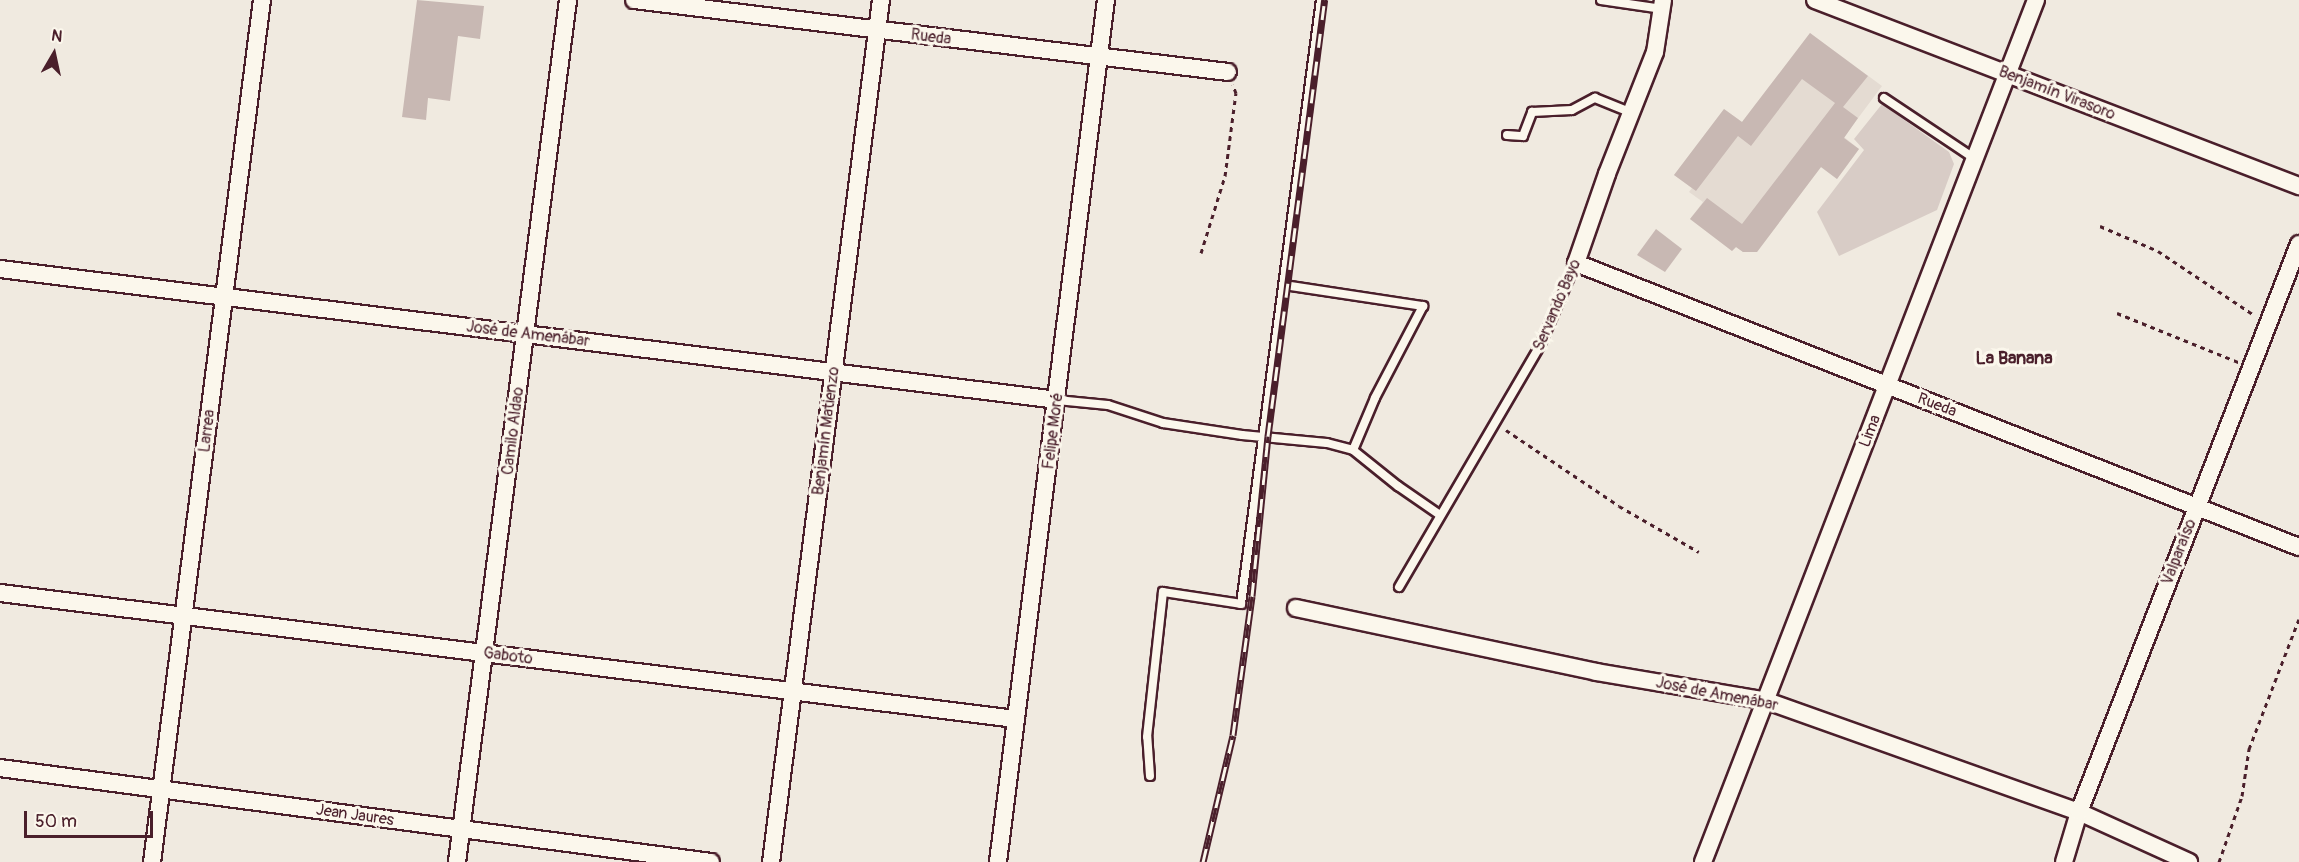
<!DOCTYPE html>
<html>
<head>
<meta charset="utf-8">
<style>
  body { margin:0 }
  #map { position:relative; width:2299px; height:862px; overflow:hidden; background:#f0eae0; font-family:Pangolin,sans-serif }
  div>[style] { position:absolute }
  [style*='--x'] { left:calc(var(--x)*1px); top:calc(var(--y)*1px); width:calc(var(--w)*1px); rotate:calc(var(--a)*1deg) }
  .built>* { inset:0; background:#e4dbd2 }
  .green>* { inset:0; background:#d8ccc6 }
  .building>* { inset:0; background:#c8b8b3 }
  .path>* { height:3px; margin-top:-1.5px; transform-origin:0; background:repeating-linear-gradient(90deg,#4a1f2b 0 4.5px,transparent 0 9px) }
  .roads { filter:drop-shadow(2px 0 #4a1f2b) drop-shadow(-2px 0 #4a1f2b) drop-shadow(0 2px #4a1f2b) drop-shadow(0 -2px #4a1f2b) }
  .lane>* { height:8px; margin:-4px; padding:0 4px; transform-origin:4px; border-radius:4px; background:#fbf7ec }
  .street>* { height:16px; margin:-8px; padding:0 8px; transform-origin:8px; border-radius:8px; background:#fbf7ec }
  .rail>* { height:7px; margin-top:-3.5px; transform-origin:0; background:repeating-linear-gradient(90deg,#fbf7ec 0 14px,#4a1f2b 0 28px); box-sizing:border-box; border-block:2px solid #4a1f2b }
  span { translate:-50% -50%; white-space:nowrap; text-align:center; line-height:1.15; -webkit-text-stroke:6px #fbf7ec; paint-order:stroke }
  .street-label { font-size:16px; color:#4a1f2b }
  .neighbourhood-label { font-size:18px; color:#4a1f2b; font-weight:700 }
  .north { position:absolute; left:24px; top:24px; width:60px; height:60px; -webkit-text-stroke:4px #fbf7ec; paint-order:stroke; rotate:9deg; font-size:16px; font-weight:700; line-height:24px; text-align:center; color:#4a1f2b }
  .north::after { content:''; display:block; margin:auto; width:21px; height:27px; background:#4a1f2b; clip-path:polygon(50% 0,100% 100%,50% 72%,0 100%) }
  .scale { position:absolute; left:24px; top:811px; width:129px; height:27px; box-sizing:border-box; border:3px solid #4a1f2b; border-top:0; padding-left:8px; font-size:18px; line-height:21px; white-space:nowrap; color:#4a1f2b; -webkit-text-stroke:4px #fbf7ec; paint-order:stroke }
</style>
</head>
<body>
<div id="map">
  <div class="built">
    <i style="clip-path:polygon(1810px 33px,1882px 86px,1844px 137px,1859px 149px,1837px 179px,1821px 167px,1757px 252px,1743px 252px,1736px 247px,1732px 251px,1690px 219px,1703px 202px,1689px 192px,1692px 188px,1674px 175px,1724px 109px,1742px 122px)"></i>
  </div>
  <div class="green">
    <i style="clip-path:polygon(1882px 104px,1949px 152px,1954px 164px,1937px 210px,1839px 256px,1817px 212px,1864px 150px,1854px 139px)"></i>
  </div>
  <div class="building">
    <i style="clip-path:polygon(417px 0,484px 6px,480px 39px,458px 36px,450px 101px,428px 98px,426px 120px,402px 117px)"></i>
    <i style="clip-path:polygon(1810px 33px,1868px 76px,1843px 107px,1858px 118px,1844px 138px,1859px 149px,1837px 179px,1821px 167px,1757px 252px,1743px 252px,1736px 247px,1732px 251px,1690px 219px,1707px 198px,1742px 224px,1835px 103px,1802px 79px,1751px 146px,1738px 136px,1696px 191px,1674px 175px,1724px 109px,1742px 122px)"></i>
    <i style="clip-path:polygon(1656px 229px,1682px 249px,1665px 272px,1637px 255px)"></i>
  </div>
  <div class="path">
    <i style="--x:2100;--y:226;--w:63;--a:23.3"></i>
    <i style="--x:2158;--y:251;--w:115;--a:33.7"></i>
    <i style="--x:1201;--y:253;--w:81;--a:-72.7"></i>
    <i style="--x:1225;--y:176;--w:84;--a:-82.5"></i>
    <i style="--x:1236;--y:93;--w:9;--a:-111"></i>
    <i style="--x:2117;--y:313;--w:131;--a:22"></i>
    <i style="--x:1506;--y:430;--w:136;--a:33.9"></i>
    <i style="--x:1619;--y:506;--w:92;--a:29.9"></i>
    <i style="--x:2219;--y:862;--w:70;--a:-70.8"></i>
    <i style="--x:2242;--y:796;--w:48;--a:-81.5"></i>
    <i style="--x:2249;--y:749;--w:139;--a:-69"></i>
  </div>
  <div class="roads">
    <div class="lane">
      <i style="--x:1601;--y:0;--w:62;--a:8.4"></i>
      <i style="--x:1884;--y:98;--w:110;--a:33.8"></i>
      <i style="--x:1507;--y:135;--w:16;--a:4"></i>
      <i style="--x:1523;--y:136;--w:26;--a:-69"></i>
      <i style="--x:1532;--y:112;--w:40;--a:-2.9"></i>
      <i style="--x:1572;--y:110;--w:26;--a:-28"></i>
      <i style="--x:1595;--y:98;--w:38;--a:22"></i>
      <i style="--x:1284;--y:285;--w:141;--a:8.6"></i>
      <i style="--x:1423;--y:306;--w:104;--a:117.6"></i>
      <i style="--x:1375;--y:398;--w:56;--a:112.9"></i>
      <i style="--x:1057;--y:400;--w:51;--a:5.6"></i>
      <i style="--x:1108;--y:405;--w:58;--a:18.1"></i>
      <i style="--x:1163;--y:423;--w:80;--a:8.6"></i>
      <i style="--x:1242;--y:435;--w:85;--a:5.4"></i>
      <i style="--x:1327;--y:443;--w:27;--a:15"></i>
      <i style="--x:1353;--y:450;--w:58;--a:38.7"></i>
      <i style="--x:1398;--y:486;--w:51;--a:34.6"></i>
      <i style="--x:1399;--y:587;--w:279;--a:-59.7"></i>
      <i style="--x:1540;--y:346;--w:90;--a:-66.6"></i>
      <i style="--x:1150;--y:776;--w:39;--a:-94"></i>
      <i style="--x:1147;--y:737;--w:146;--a:-83.7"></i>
      <i style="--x:1163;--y:592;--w:79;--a:8.7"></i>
      <i style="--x:1241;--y:604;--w:609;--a:-82.46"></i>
    </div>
    <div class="street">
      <i style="--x:634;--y:0;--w:598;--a:6.91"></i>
      <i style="--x:1663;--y:0;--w:53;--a:98.7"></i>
      <i style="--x:1655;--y:52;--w:131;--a:111.5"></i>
      <i style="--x:1607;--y:174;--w:94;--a:109.2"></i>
      <i style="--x:1576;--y:263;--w:777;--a:21.45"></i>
      <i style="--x:1815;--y:0;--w:519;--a:21.02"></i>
      <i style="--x:0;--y:269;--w:1065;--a:7.06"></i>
      <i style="--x:0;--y:593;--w:1024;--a:7.07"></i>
      <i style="--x:1296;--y:608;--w:307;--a:12"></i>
      <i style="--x:1596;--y:672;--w:173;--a:9.6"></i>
      <i style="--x:1767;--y:701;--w:331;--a:19.6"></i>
      <i style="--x:2079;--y:812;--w:121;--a:24.4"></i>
      <i style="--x:0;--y:768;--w:717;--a:7.53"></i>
      <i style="--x:152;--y:862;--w:869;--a:-82.73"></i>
      <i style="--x:457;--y:862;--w:869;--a:-82.66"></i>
      <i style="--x:771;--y:862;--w:869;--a:-82.73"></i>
      <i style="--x:998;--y:862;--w:869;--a:-82.86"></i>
      <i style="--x:1703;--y:862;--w:924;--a:-68.88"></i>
      <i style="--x:2064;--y:862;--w:52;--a:-73.3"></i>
      <i style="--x:2079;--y:812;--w:609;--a:-68.83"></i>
    </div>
  </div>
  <div class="rail">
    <i style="--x:1203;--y:862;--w:130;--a:-76.7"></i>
    <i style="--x:1233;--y:735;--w:140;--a:-82.2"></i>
    <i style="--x:1252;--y:596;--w:161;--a:-84.3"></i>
    <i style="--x:1268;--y:436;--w:440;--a:-82.6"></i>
  </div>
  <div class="street-label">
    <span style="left:931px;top:37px;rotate:7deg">Rueda</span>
    <span style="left:2057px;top:93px;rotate:21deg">Benjamín Virasoro</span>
    <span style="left:1557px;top:305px;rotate:-67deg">Servando Bayo</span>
    <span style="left:528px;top:334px;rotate:7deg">José de Amenábar</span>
    <span style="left:1937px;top:405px;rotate:21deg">Rueda</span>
    <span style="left:207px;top:431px;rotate:-83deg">Larrea</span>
    <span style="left:513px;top:431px;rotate:-83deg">Camilo Aldao</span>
    <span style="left:826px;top:431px;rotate:-83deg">Benjamín Matienzo</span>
    <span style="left:1053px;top:431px;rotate:-83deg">Felipe Moré</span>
    <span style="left:1870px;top:431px;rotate:-69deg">Lima</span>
    <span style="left:2179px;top:552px;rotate:-69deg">Valparaíso</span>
    <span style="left:508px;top:656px;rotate:7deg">Gaboto</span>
    <span style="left:1717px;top:694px;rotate:11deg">José de Amenábar</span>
    <span style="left:355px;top:815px;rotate:8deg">Jean Jaures</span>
  </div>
  <div class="neighbourhood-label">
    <span style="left:2014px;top:359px">La Banana</span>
  </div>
  <div class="north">N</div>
  <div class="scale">50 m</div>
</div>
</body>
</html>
